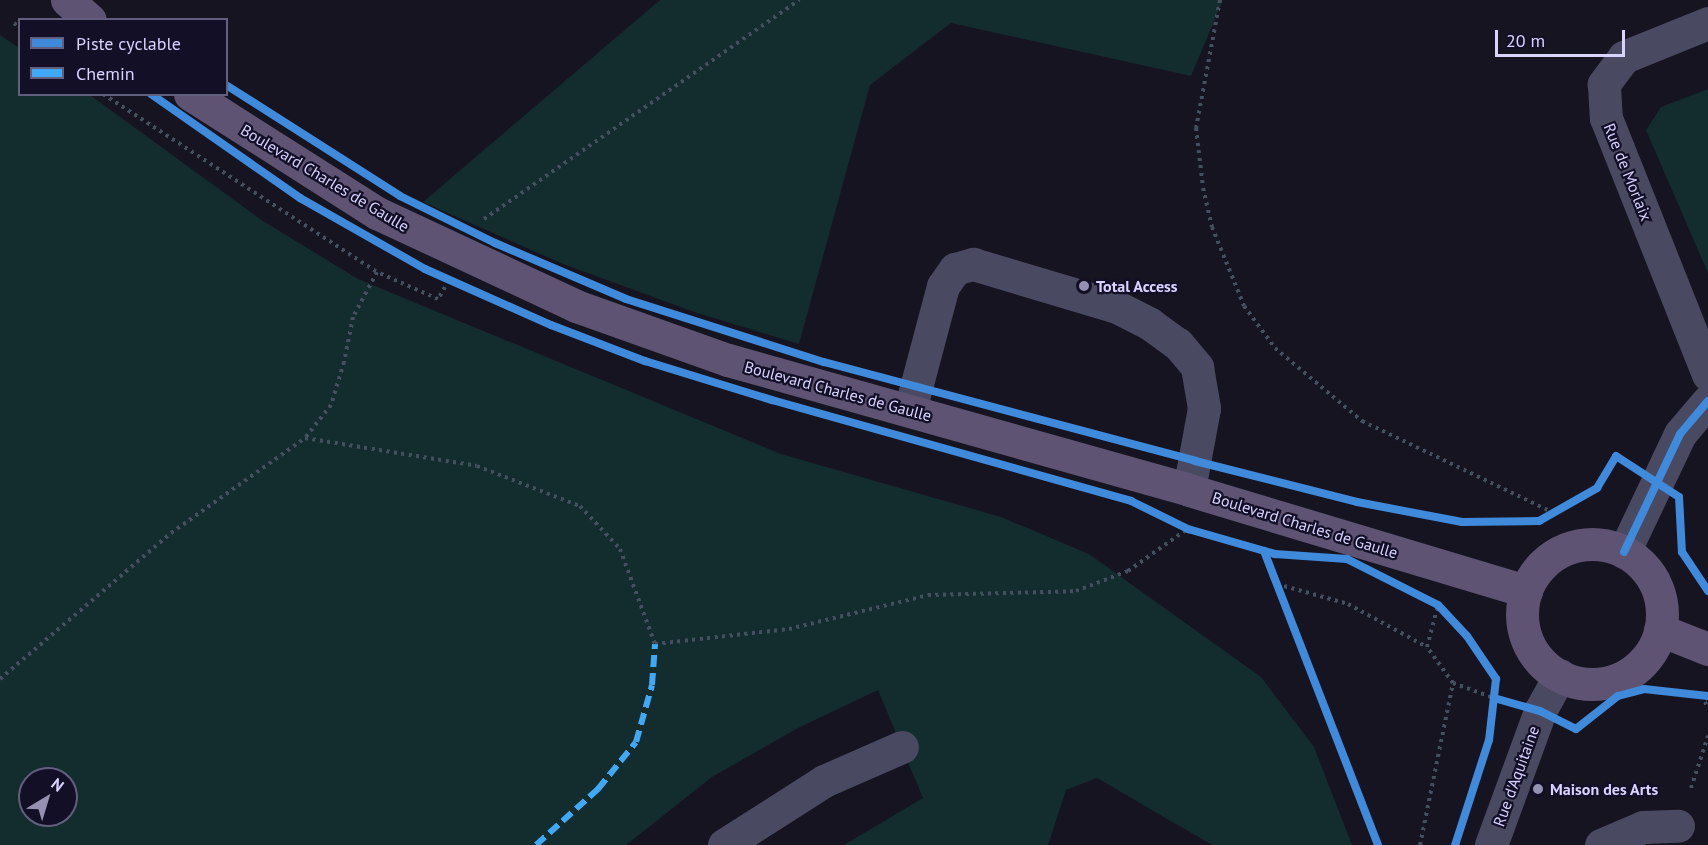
<!DOCTYPE html>
<html>
<head>
<meta charset="utf-8">
<style>
  body { margin:0 }
  #map { position:relative; width:1708px; height:845px; overflow:hidden; background:#161421; font-family:"PT Sans",sans-serif }
  div>[style] { position:absolute }
  [style*='--x'] { left:calc(var(--x)*1px); top:calc(var(--y)*1px); width:calc(var(--w)*1px); rotate:calc(var(--a)*1deg) }
  .green>* { inset:0; background:#132c2d }
  .path>* { height:4px; margin-top:-2px; transform-origin:0; background:repeating-linear-gradient(90deg,#44505f 0 3px,transparent 0 7.5px) }
  .minor>* { height:33px; margin:-16.5px; padding:0 16.5px; transform-origin:16.5px; border-radius:16.5px; background:#4a4962 }
  .major>* { height:33px; margin:-16.5px; padding:0 16.5px; transform-origin:16.5px; border-radius:16.5px; background:#5e5373 }
  .major>.ring { margin:-16.5px; padding:0; box-sizing:content-box; background:none; border:33px solid #5e5373; border-radius:50% }
  .quiet>* { height:6px; margin-top:-3px; transform-origin:0; background:repeating-linear-gradient(90deg,#3fa9f5 0 12px,transparent 0 18px) }
  .cycleway>* { height:8px; margin:-4px; padding:0 4px; transform-origin:4px; border-radius:4px; background:#408adc }
  .dots>* { width:16px; height:16px; translate:-50% -50%; box-sizing:border-box; border:3px solid #130f26; border-radius:50% }
  span { translate:-50% -50%; white-space:nowrap; text-align:center; line-height:1.15; -webkit-text-stroke:4.5px #130f26; paint-order:stroke }
  .street-label { font-size:16px; color:#d9d4ff }
  .poi-label { font-size:16px; color:#d9d4ff; font-weight:700 }
  .left { translate:0 -50%; text-align:left }
  .legend { position:absolute; left:18px; top:18px; width:210px; height:78px; box-sizing:border-box; background:#130f26; border:2px solid #625e7d; margin:0; padding:8px 10px; list-style:none; font-size:18px; color:#d9d4ff }
  .legend li { display:flex; align-items:center; gap:12px; height:30px }
  .legend b { width:30px; border:2px solid #625e7d }
  .north { position:absolute; left:18px; top:767px; width:60px; height:60px; box-sizing:border-box; background:#130f26; border:2px solid #625e7d; border-radius:50%; rotate:38deg; font-size:16px; font-weight:700; line-height:24px; text-align:center; color:#d9d4ff }
  .north::after { content:''; display:block; margin:auto; width:21px; height:27px; background:#9591b1; clip-path:polygon(50% 0,100% 100%,50% 72%,0 100%) }
  .scale { position:absolute; left:1495px; top:30px; width:130px; height:27px; box-sizing:border-box; border:3px solid #d9d4ff; border-top:0; padding-left:8px; font-size:18px; line-height:21px; white-space:nowrap; color:#d9d4ff; -webkit-text-stroke:4px #130f26; paint-order:stroke }
</style>
</head>
<body>
<div id="map">
  <div class="green">
    <i style="clip-path:polygon(660px 0,1223px 0,1191px 76px,951px 23px,870px 85px,799px 344px,697px 313px,563px 264px,423px 202px)"></i>
    <i style="clip-path:polygon(evenodd,0 35px,19px 48px,20px 94px,90px 95px,263px 221px,358px 279px,781px 454px,1001px 517px,1089px 554px,1261px 677px,1314px 747px,1352px 845px,1212px 845px,1097px 778px,1066px 790px,1048px 845px,844px 845px,923px 798px,878px 690px,798px 728px,712px 777px,626px 845px,0 845px,0 35px,30px 779px,66px 779px,66px 815px,30px 815px,30px 779px)"></i>
    <i style="clip-path:polygon(1708px 89px,1708px 273px,1646px 130px,1661px 107px)"></i>
  </div>
  <div class="path">
    <i style="--x:1220;--y:0;--w:130;--a:100.6"></i>
    <i style="--x:1196;--y:128;--w:60;--a:83.3"></i>
    <i style="--x:1203;--y:188;--w:40;--a:77"></i>
    <i style="--x:1212;--y:227;--w:85;--a:67.9"></i>
    <i style="--x:1244;--y:306;--w:52;--a:53.6"></i>
    <i style="--x:1275;--y:348;--w:114;--a:40"></i>
    <i style="--x:1362;--y:421;--w:213;--a:25.6"></i>
    <i style="--x:14;--y:23;--w:8;--a:40"></i>
    <i style="--x:103;--y:94;--w:327;--a:33"></i>
    <i style="--x:484;--y:219;--w:384;--a:-34.8"></i>
    <i style="--x:445;--y:287;--w:14;--a:120"></i>
    <i style="--x:438;--y:299;--w:67;--a:-156.1"></i>
    <i style="--x:377;--y:272;--w:51;--a:118.1"></i>
    <i style="--x:353;--y:317;--w:46;--a:101.3"></i>
    <i style="--x:344;--y:362;--w:45;--a:106.8"></i>
    <i style="--x:331;--y:405;--w:42;--a:128.2"></i>
    <i style="--x:305;--y:438;--w:174;--a:9.2"></i>
    <i style="--x:477;--y:466;--w:110;--a:21.2"></i>
    <i style="--x:580;--y:506;--w:59;--a:47.1"></i>
    <i style="--x:620;--y:549;--w:101;--a:69.8"></i>
    <i style="--x:655;--y:644;--w:135;--a:-6.4"></i>
    <i style="--x:789;--y:629;--w:143;--a:-13.7"></i>
    <i style="--x:928;--y:595;--w:148;--a:-1.5"></i>
    <i style="--x:1076;--y:591;--w:56;--a:-21"></i>
    <i style="--x:1128;--y:571;--w:71;--a:-35.3"></i>
    <i style="--x:1277;--y:584;--w:74;--a:15.7"></i>
    <i style="--x:1348;--y:604;--w:90;--a:28.6"></i>
    <i style="--x:0;--y:679;--w:225;--a:-40.5"></i>
    <i style="--x:171;--y:533;--w:164;--a:-35.3"></i>
    <i style="--x:1453;--y:683;--w:44;--a:20.1"></i>
    <i style="--x:1708;--y:699;--w:7;--a:-146"></i>
    <i style="--x:1702;--y:695;--w:15;--a:67"></i>
    <i style="--x:1691;--y:788;--w:55;--a:-71.9"></i>
    <i style="--x:1420;--y:845;--w:165;--a:-78.5"></i>
    <i style="--x:1453;--y:683;--w:44;--a:-125.8"></i>
    <i style="--x:1427;--y:647;--w:43;--a:-75.3"></i>
  </div>
  <div class="minor">
    <i style="--x:1708;--y:23;--w:91;--a:158"></i>
    <i style="--x:1624;--y:57;--w:34;--a:127"></i>
    <i style="--x:1604;--y:84;--w:34;--a:87"></i>
    <i style="--x:1606;--y:118;--w:276;--a:68.3"></i>
    <i style="--x:910;--y:410;--w:128;--a:-75.1"></i>
    <i style="--x:943;--y:286;--w:21;--a:-55"></i>
    <i style="--x:955;--y:269;--w:19;--a:-16"></i>
    <i style="--x:973;--y:264;--w:150;--a:16.6"></i>
    <i style="--x:1117;--y:307;--w:37;--a:27"></i>
    <i style="--x:1150;--y:324;--w:34;--a:36"></i>
    <i style="--x:1178;--y:344;--w:30;--a:50"></i>
    <i style="--x:1197;--y:367;--w:42;--a:80.3"></i>
    <i style="--x:1204;--y:408;--w:83;--a:100.4"></i>
    <i style="--x:1624;--y:552;--w:131;--a:-64.6"></i>
    <i style="--x:1680;--y:434;--w:43;--a:-49.7"></i>
    <i style="--x:724;--y:845;--w:119;--a:-32.6"></i>
    <i style="--x:824;--y:781;--w:85;--a:-23.6"></i>
    <i style="--x:1491;--y:845;--w:143;--a:-69.9"></i>
    <i style="--x:1540;--y:711;--w:41;--a:-60.9"></i>
    <i style="--x:1601;--y:845;--w:46;--a:-23.2"></i>
    <i style="--x:1643;--y:827;--w:35;--a:-2"></i>
  </div>
  <div class="major">
    <i style="--x:67;--y:0;--w:30;--a:41"></i>
    <i style="--x:190;--y:94;--w:222;--a:32.5"></i>
    <i style="--x:377;--y:213;--w:220;--a:25"></i>
    <i style="--x:576;--y:306;--w:161;--a:19.6"></i>
    <i style="--x:728;--y:360;--w:479;--a:15.7"></i>
    <i style="--x:1189;--y:490;--w:352;--a:16.7"></i>
    <i class="ring" style="left:1522px;top:544px;width:107px;height:107px"></i>
    <i style="--x:1660;--y:630;--w:52;--a:21.6"></i>
  </div>
  <div class="quiet">
    <i style="--x:536;--y:845;--w:84;--a:-42.1"></i>
    <i style="--x:598;--y:789;--w:60;--a:-51"></i>
    <i style="--x:636;--y:742;--w:59;--a:-74.3"></i>
    <i style="--x:652;--y:685;--w:41;--a:-85.8"></i>
  </div>
  <div class="cycleway">
    <i style="--x:226;--y:85;--w:206;--a:32.5"></i>
    <i style="--x:400;--y:196;--w:106;--a:26.3"></i>
    <i style="--x:495;--y:243;--w:142;--a:23.1"></i>
    <i style="--x:626;--y:299;--w:208;--a:17.7"></i>
    <i style="--x:824;--y:362;--w:384;--a:14.9"></i>
    <i style="--x:1195;--y:461;--w:167;--a:14.2"></i>
    <i style="--x:1357;--y:502;--w:107;--a:10.8"></i>
    <i style="--x:1462;--y:522;--w:77;--a:-0.7"></i>
    <i style="--x:1539;--y:521;--w:67;--a:-29.6"></i>
    <i style="--x:1597;--y:488;--w:37;--a:-59"></i>
    <i style="--x:1616;--y:456;--w:75;--a:33.1"></i>
    <i style="--x:1679;--y:497;--w:55;--a:86.9"></i>
    <i style="--x:1682;--y:552;--w:47;--a:56.3"></i>
    <i style="--x:151;--y:94;--w:182;--a:34.9"></i>
    <i style="--x:300;--y:198;--w:144;--a:29.6"></i>
    <i style="--x:425;--y:269;--w:138;--a:24"></i>
    <i style="--x:551;--y:325;--w:101;--a:21"></i>
    <i style="--x:645;--y:361;--w:133;--a:17.1"></i>
    <i style="--x:772;--y:400;--w:373;--a:15.7"></i>
    <i style="--x:1131;--y:501;--w:64;--a:26.2"></i>
    <i style="--x:1188;--y:529;--w:91;--a:16"></i>
    <i style="--x:1275;--y:554;--w:72;--a:4"></i>
    <i style="--x:1347;--y:559;--w:102;--a:26.8"></i>
    <i style="--x:1438;--y:605;--w:42;--a:46.9"></i>
    <i style="--x:1467;--y:636;--w:52;--a:56"></i>
    <i style="--x:1496;--y:679;--w:61;--a:96.5"></i>
    <i style="--x:1489;--y:740;--w:110;--a:107.9"></i>
    <i style="--x:1264;--y:551;--w:315;--a:68.8"></i>
    <i style="--x:1624;--y:552;--w:131;--a:-64.6"></i>
    <i style="--x:1680;--y:434;--w:43;--a:-49.7"></i>
    <i style="--x:1494;--y:698;--w:48;--a:15.8"></i>
    <i style="--x:1540;--y:711;--w:40;--a:26.6"></i>
    <i style="--x:1576;--y:729;--w:53;--a:-38.2"></i>
    <i style="--x:1618;--y:696;--w:27;--a:-15"></i>
    <i style="--x:1644;--y:689;--w:64;--a:6.2"></i>
  </div>
  <div class="dots">
    <i style="left:1084px;top:286px;background:#9591b1"></i>
    <i style="left:1538px;top:789px;background:#9591b1"></i>
  </div>
  <div class="street-label">
    <span style="left:1628px;top:172px;rotate:68deg">Rue de Morlaix</span>
    <span style="left:325px;top:178px;rotate:31deg">Boulevard Charles de Gaulle</span>
    <span style="left:838px;top:391px;rotate:15deg">Boulevard Charles de Gaulle</span>
    <span style="left:1305px;top:525px;rotate:17deg">Boulevard Charles de Gaulle</span>
    <span style="left:1516px;top:776px;rotate:-70deg">Rue d'Aquitaine</span>
  </div>
  <div class="poi-label">
    <span class="left" style="left:1096px;top:286px">Total Access</span>
    <span class="left" style="left:1550px;top:789px">Maison des Arts</span>
  </div>
  <ul class="legend">
  <li><b style="height:8px;background:#408adc"></b>Piste cyclable</li>
  <li><b style="height:8px;background:#3fa9f5"></b>Chemin</li>
  </ul>
  <div class="north">N</div>
  <div class="scale">20 m</div>
</div>
</body>
</html>
